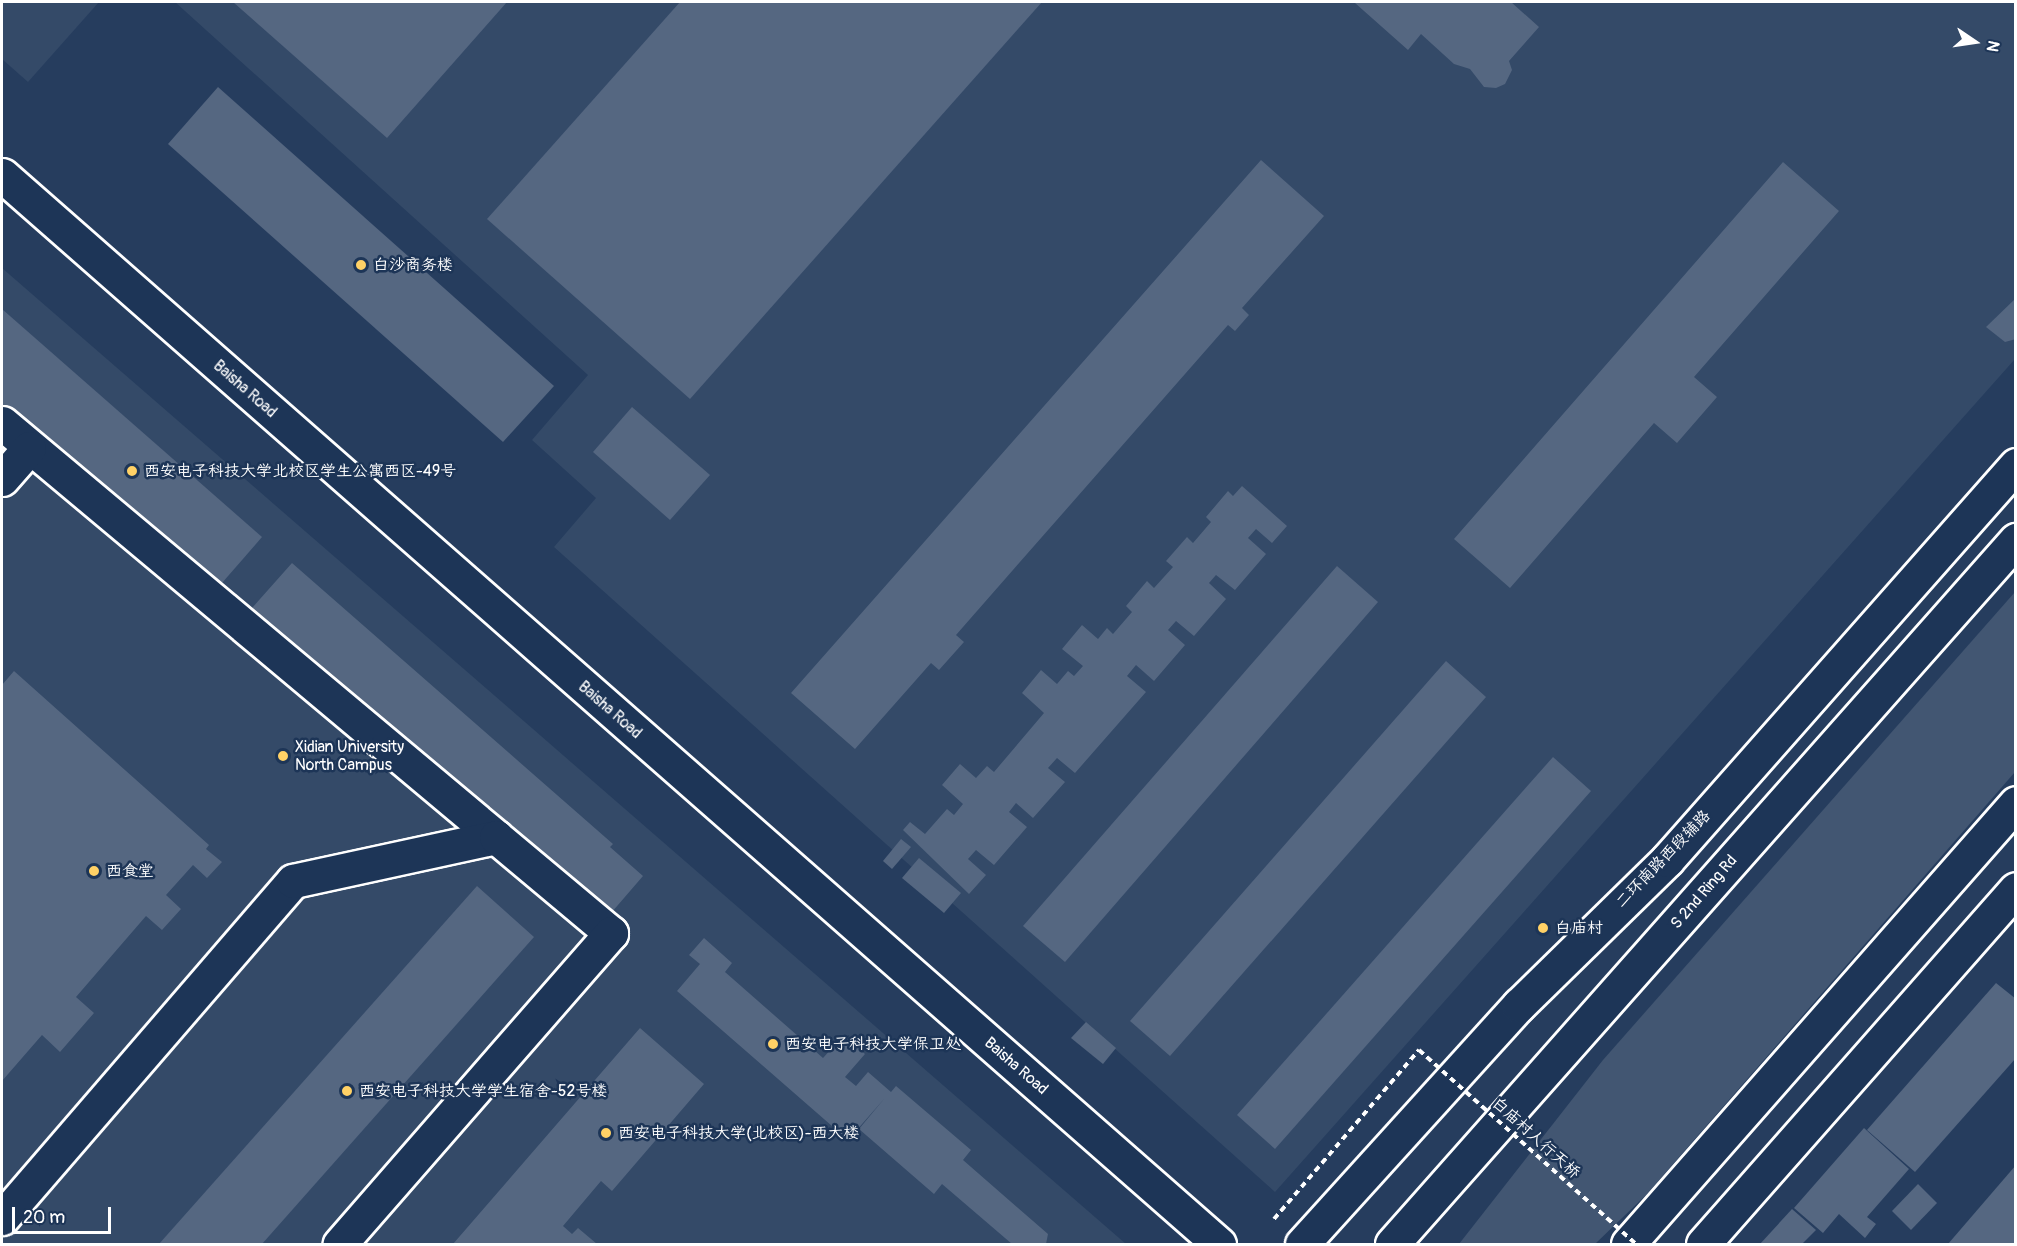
<!DOCTYPE html>
<html>
<head>
<meta charset="utf-8">
<style>
  body { margin:0 }
  #map { position:relative; width:2017px; height:1246px; overflow:hidden; background:#263d5e; font-family:Pangolin,"LXGW WenKai TC",sans-serif }
  div>[style] { position:absolute }
  [style*='--x'] { left:calc(var(--x)*1px); top:calc(var(--y)*1px); width:calc(var(--w)*1px); rotate:calc(var(--a)*1deg) }
  .built>* { inset:0; background:#344a68 }
  .green>* { inset:0; background:#425672 }
  .building>* { inset:0; background:#556781 }
  .path>* { height:4px; margin-top:-2px; transform-origin:0; background:repeating-linear-gradient(90deg,#fff 0 6px,transparent 0 10.5px) }
  .roads { filter:drop-shadow(2px 0 #fff) drop-shadow(-2px 0 #fff) drop-shadow(0 2px #fff) drop-shadow(0 -2px #fff) }
  .minor>* { height:33px; margin:-16.5px; padding:0 16.5px; transform-origin:16.5px; border-radius:16.5px; background:#1d3557 }
  .tertiary>* { height:33px; margin:-16.5px; padding:0 16.5px; transform-origin:16.5px; border-radius:16.5px; background:#1d3557 }
  .trunk>* { height:33px; margin:-16.5px; padding:0 16.5px; transform-origin:16.5px; border-radius:16.5px; background:#1d3557 }
  .path-bridge>* { height:4px; margin-top:-2px; transform-origin:0; background:repeating-linear-gradient(90deg,#fff 0 6px,transparent 0 10.5px) }
  .dots>* { width:16px; height:16px; translate:-50% -50%; box-sizing:border-box; border:3px solid #1d3557; border-radius:50% }
  span { translate:-50% -50%; white-space:nowrap; text-align:center; line-height:1.15; -webkit-text-stroke:5px #1d3557; paint-order:stroke }
  .poi-label { font-size:16px; color:#fff }
  .left { translate:0 -50%; text-align:left }
  .street-label { font-size:16px; color:#fff }
  .frame { position:absolute; inset:0; border:3px solid #fff; pointer-events:none }
  .north { position:absolute; left:1945px; top:12px; width:60px; height:60px; -webkit-text-stroke:4px #1d3557; paint-order:stroke; rotate:103deg; font-size:16px; font-weight:700; line-height:24px; text-align:center; color:#fff }
  .north::after { content:''; display:block; margin:auto; width:21px; height:27px; background:#fff; clip-path:polygon(50% 0,100% 100%,50% 72%,0 100%) }
  .scale { position:absolute; left:12px; top:1207px; width:99px; height:27px; box-sizing:border-box; border:3px solid #fff; border-top:0; padding-left:8px; font-size:18px; line-height:21px; white-space:nowrap; color:#fff; -webkit-text-stroke:4px #1d3557; paint-order:stroke }
</style>
</head>
<body>
<div id="map">
  <div class="built">
    <i style="clip-path:polygon(2px 2px,99px 2px,28px 82px,2px 59px)"></i>
    <i style="clip-path:polygon(175px 2px,2015px 2px,2015px 359px,1275px 1192px,554px 547px,596px 498px,532px 440px,588px 375px)"></i>
    <i style="clip-path:polygon(2px 268px,1126px 1244px,2px 1244px)"></i>
  </div>
  <div class="green">
    <i style="clip-path:polygon(2015px 592px,2015px 772px,1646px 1195px,1595px 1244px,1459px 1244px,1603px 1060px)"></i>
  </div>
  <div class="building">
    <i style="clip-path:polygon(233px 2px,507px 2px,387px 138px)"></i>
    <i style="clip-path:polygon(680px 2px,1042px 2px,690px 399px,487px 219px)"></i>
    <i style="clip-path:polygon(1511px 2px,1539px 27px,1509px 61px,1512px 70px,1505px 84px,1496px 88px,1484px 87px,1470px 69px,1454px 64px,1421px 34px,1408px 50px,1355px 3px)"></i>
    <i style="clip-path:polygon(218px 87px,554px 386px,503px 442px,168px 144px)"></i>
    <i style="clip-path:polygon(1261px 160px,1324px 216px,1242px 308px,1249px 315px,1235px 331px,1228px 325px,956px 635px,964px 642px,939px 670px,931px 663px,855px 749px,791px 693px)"></i>
    <i style="clip-path:polygon(1783px 162px,1839px 211px,1694px 377px,1717px 397px,1677px 443px,1654px 423px,1510px 588px,1454px 539px)"></i>
    <i style="clip-path:polygon(2016px 298px,2016px 339px,2005px 342px,1986px 327px)"></i>
    <i style="clip-path:polygon(2px 309px,262px 537px,215px 591px,2px 404px)"></i>
    <i style="clip-path:polygon(632px 407px,710px 475px,670px 520px,593px 452px)"></i>
    <i style="clip-path:polygon(1242px 486px,1287px 526px,1272px 543px,1256px 529px,1248px 538px,1266px 554px,1235px 590px,1216px 575px,1209px 583px,1226px 599px,1194px 636px,1176px 621px,1168px 630px,1185px 645px,1154px 681px,1136px 665px,1127px 676px,1146px 692px,1075px 773px,1057px 758px,1048px 768px,1065px 782px,1033px 818px,1016px 803px,1009px 812px,1027px 827px,994px 865px,976px 850px,968px 859px,986px 875px,969px 894px,903px 830px,910px 822px,925px 834px,947px 809px,954px 815px,963px 804px,942px 785px,960px 764px,976px 778px,987px 766px,994px 772px,1044px 713px,1022px 693px,1041px 670px,1057px 684px,1068px 671px,1074px 676px,1083px 666px,1062px 649px,1082px 625px,1098px 639px,1107px 628px,1113px 634px,1132px 612px,1126px 606px,1147px 581px,1154px 588px,1173px 567px,1166px 561px,1187px 537px,1193px 543px,1211px 522px,1206px 517px,1228px 491px,1233px 496px)"></i>
    <i style="clip-path:polygon(292px 563px,613px 844px,610px 847px,643px 876px,599px 927px,245px 616px)"></i>
    <i style="clip-path:polygon(1337px 566px,1378px 602px,1065px 962px,1023px 926px)"></i>
    <i style="clip-path:polygon(1446px 661px,1486px 697px,1170px 1056px,1130px 1021px)"></i>
    <i style="clip-path:polygon(14px 671px,209px 845px,206px 849px,222px 862px,207px 878px,193px 865px,166px 895px,181px 909px,162px 930px,146px 916px,76px 997px,94px 1013px,60px 1052px,42px 1035px,2px 1081px,2px 685px)"></i>
    <i style="clip-path:polygon(1553px 757px,1591px 791px,1275px 1149px,1237px 1115px)"></i>
    <i style="clip-path:polygon(901px 839px,911px 847px,892px 869px,883px 861px)"></i>
    <i style="clip-path:polygon(919px 858px,961px 893px,944px 913px,902px 878px)"></i>
    <i style="clip-path:polygon(477px 886px,534px 937px,262px 1244px,159px 1244px)"></i>
    <i style="clip-path:polygon(704px 938px,732px 963px,725px 972px,823px 1058px,844px 1035px,865px 1054px,845px 1077px,856px 1086px,868px 1072px,891px 1092px,896px 1086px,971px 1150px,963px 1160px,1048px 1234px,1046px 1244px,1012px 1244px,942px 1184px,934px 1194px,859px 1129px,884px 1099px,848px 1140px,677px 991px,700px 964px,689px 955px)"></i>
    <i style="clip-path:polygon(1996px 983px,2016px 999px,2016px 1058px,1915px 1172px,1867px 1130px)"></i>
    <i style="clip-path:polygon(1086px 1022px,1116px 1048px,1103px 1064px,1071px 1038px)"></i>
    <i style="clip-path:polygon(640px 1028px,704px 1084px,612px 1191px,601px 1181px,563px 1226px,572px 1234px,578px 1228px,597px 1244px,453px 1244px)"></i>
    <i style="clip-path:polygon(1864px 1128px,1909px 1169px,1867px 1217px,1876px 1224px,1865px 1238px,1839px 1214px,1823px 1233px,1794px 1208px)"></i>
    <i style="clip-path:polygon(2016px 1165px,2016px 1244px,1948px 1244px)"></i>
    <i style="clip-path:polygon(1918px 1184px,1937px 1203px,1911px 1230px,1892px 1211px)"></i>
    <i style="clip-path:polygon(1792px 1209px,1816px 1230px,1802px 1244px,1760px 1244px)"></i>
  </div>
  <div class="path">
    <i style="--x:1274;--y:1219;--w:223;--a:-49.4"></i>
  </div>
  <div class="roads">
    <div class="minor">
      <i style="--x:2;--y:423;--w:645;--a:39.96"></i>
      <i style="--x:2;--y:479;--w:41;--a:-48.9"></i>
      <i style="--x:2;--y:1218;--w:445;--a:-49.2"></i>
      <i style="--x:293;--y:881;--w:208;--a:-12.2"></i>
      <i style="--x:496;--y:837;--w:150;--a:39.9"></i>
      <i style="--x:611;--y:933;--w:413;--a:131.1"></i>
      <i style="--x:1302;--y:1244;--w:323;--a:-47.8"></i>
      <i style="--x:1519;--y:1005;--w:207;--a:-44.4"></i>
      <i style="--x:1667;--y:860;--w:527;--a:-48.54"></i>
      <i style="--x:1703;--y:1244;--w:473;--a:-48.6"></i>
    </div>
    <div class="tertiary">
      <i style="--x:2;--y:175;--w:1620;--a:41.3"></i>
    </div>
    <div class="trunk">
      <i style="--x:1392;--y:1244;--w:941;--a:-48.45"></i>
      <i style="--x:1628;--y:1244;--w:587;--a:-48.66"></i>
    </div>
  </div>
  <div class="path-bridge">
    <i style="--x:1419;--y:1050;--w:291;--a:41.8"></i>
  </div>
  <div class="dots">
    <i style="left:361px;top:265px;background:#ffd166"></i>
    <i style="left:132px;top:471px;background:#ffd166"></i>
    <i style="left:283px;top:756px;background:#ffd166"></i>
    <i style="left:94px;top:871px;background:#ffd166"></i>
    <i style="left:1543px;top:928px;background:#ffd166"></i>
    <i style="left:773px;top:1044px;background:#ffd166"></i>
    <i style="left:347px;top:1091px;background:#ffd166"></i>
    <i style="left:606px;top:1133px;background:#ffd166"></i>
  </div>
  <div class="poi-label">
    <span class="left" style="left:373px;top:265px">白沙商务楼</span>
    <span class="left" style="left:144px;top:471px">西安电子科技大学北校区学生公寓西区-49号</span>
    <span class="left" style="left:295px;top:756px">Xidian University<br>North Campus</span>
    <span class="left" style="left:106px;top:871px">西食堂</span>
    <span class="left" style="left:1555px;top:928px">白庙村</span>
    <span class="left" style="left:785px;top:1044px">西安电子科技大学保卫处</span>
    <span class="left" style="left:359px;top:1091px">西安电子科技大学学生宿舍-52号楼</span>
    <span class="left" style="left:618px;top:1133px">西安电子科技大学(北校区)-西大楼</span>
  </div>
  <div class="street-label">
    <span style="left:245px;top:389px;rotate:41deg">Baisha Road</span>
    <span style="left:610px;top:710px;rotate:41deg">Baisha Road</span>
    <span style="left:1663px;top:859px;rotate:-46deg">二环南路西段辅路</span>
    <span style="left:1704px;top:892px;rotate:-49deg">S 2nd Ring Rd</span>
    <span style="left:1016px;top:1066px;rotate:41deg">Baisha Road</span>
    <span style="left:1536px;top:1138px;rotate:42deg">白庙村人行天桥</span>
  </div>
  <div class="frame"></div>
  <div class="north">N</div>
  <div class="scale">20 m</div>
</div>
</body>
</html>
